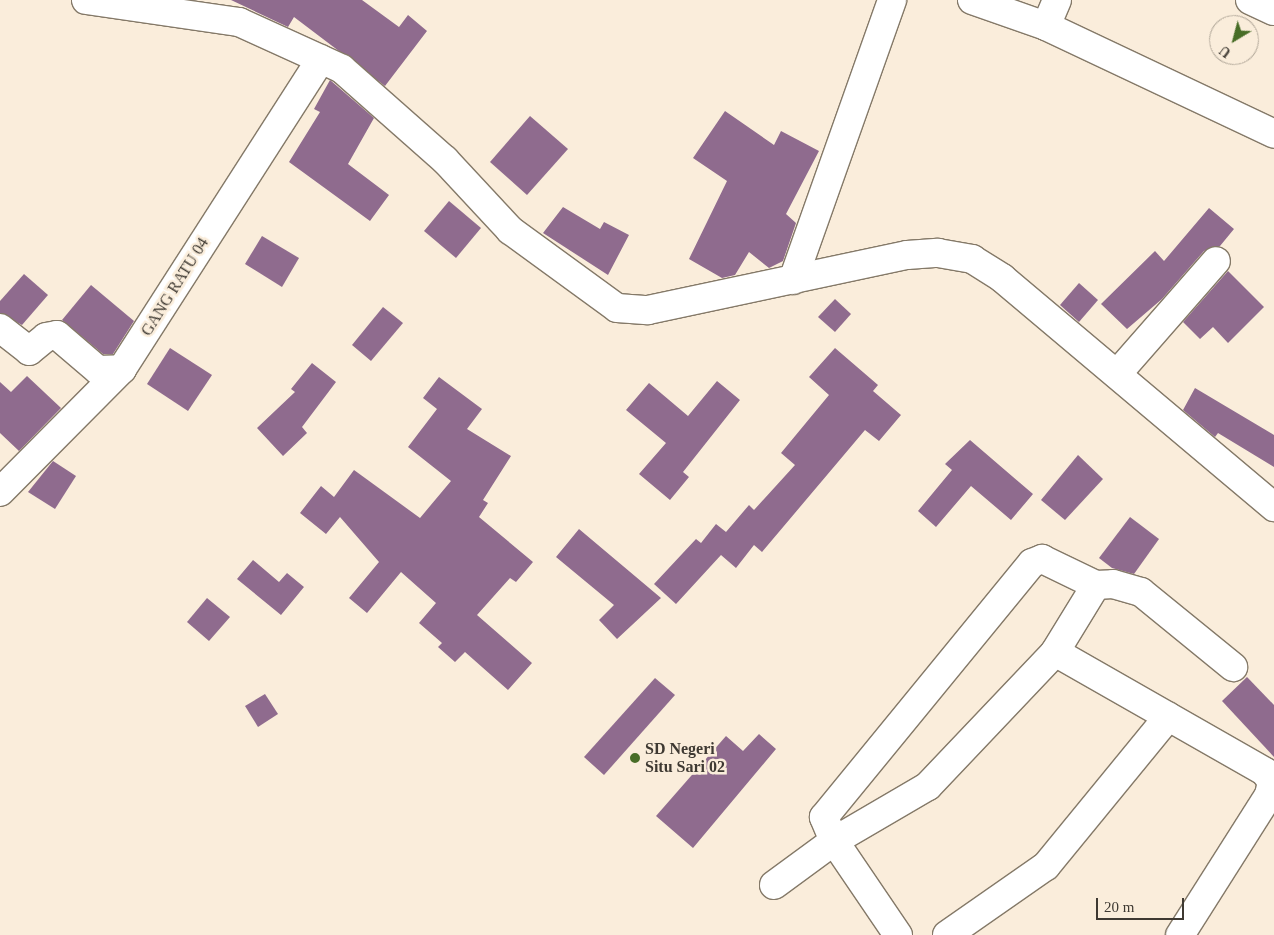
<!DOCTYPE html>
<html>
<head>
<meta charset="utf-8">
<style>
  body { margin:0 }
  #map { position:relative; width:1274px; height:935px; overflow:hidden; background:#faeddb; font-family:"Times New Roman",serif }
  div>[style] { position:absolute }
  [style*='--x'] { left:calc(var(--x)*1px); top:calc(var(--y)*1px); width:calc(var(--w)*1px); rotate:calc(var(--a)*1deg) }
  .building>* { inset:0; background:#8f6b8e }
  .roads { filter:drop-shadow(1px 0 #847968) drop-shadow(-1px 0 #847968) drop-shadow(0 1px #847968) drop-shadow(0 -1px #847968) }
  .minor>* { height:28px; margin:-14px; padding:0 14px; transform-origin:14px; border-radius:14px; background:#fff }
  .dots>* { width:14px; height:14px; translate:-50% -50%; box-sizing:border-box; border:2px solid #faeddb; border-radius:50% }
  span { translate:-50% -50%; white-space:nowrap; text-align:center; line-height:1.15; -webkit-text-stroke:5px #faeddb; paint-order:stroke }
  .street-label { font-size:16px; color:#3e3932 }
  .poi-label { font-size:16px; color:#3e3932; font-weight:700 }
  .left { translate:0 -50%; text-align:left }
  .north { position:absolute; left:1209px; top:15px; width:50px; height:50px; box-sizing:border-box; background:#faeddb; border:1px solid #afa597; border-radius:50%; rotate:217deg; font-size:14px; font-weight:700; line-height:20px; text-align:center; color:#3e3932 }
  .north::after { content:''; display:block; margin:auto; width:18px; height:22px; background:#486d27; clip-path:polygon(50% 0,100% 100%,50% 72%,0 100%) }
  .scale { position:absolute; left:1096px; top:898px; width:88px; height:22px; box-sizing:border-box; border:2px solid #3e3932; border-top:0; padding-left:6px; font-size:15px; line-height:18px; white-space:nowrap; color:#3e3932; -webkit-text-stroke:4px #faeddb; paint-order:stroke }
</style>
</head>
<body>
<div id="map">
  <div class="building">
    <i style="clip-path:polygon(231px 0,362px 0,399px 27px,408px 15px,427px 31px,385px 86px,294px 17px,288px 27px)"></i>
    <i style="clip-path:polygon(330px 80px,374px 118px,348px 164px,389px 195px,370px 221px,289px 162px,320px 112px,314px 109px)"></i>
    <i style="clip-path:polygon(725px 111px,774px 145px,781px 131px,819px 151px,786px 214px,796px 223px,783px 261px,769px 268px,749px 252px,735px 275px,722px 278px,689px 259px,727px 181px,693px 158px)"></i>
    <i style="clip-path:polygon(530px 116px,568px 149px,527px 195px,490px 162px)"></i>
    <i style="clip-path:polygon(449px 201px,481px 228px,456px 258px,424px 231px)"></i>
    <i style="clip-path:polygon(563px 207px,600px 229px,604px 222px,629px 235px,608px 275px,543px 233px)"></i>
    <i style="clip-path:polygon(1209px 208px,1234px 229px,1220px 246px,1204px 251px,1162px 299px,1127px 329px,1101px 304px,1155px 251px,1164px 261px)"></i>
    <i style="clip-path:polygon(262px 236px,299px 258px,282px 287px,245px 264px)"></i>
    <i style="clip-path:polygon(1228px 271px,1264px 307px,1228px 343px,1213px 327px,1200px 339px,1183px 322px)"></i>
    <i style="clip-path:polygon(24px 274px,48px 295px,22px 325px,0 313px,0 301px)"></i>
    <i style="clip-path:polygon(1079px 283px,1098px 300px,1079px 322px,1060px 305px)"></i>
    <i style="clip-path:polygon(91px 285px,134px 321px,113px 354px,103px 354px,62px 320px)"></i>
    <i style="clip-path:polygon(835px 299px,851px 314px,835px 332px,818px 317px)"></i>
    <i style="clip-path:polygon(383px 307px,403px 323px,371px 361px,352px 345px)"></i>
    <i style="clip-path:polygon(170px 348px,212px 375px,188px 411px,147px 384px)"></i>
    <i style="clip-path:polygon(835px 348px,878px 385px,873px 391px,901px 415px,879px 441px,865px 430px,762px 552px,754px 545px,736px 568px,721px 555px,676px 604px,654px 584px,696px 539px,701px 543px,716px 524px,726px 532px,749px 505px,754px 510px,795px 465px,781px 453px,829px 395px,809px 377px)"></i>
    <i style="clip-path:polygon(312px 363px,336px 382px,302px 427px,307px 433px,283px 456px,257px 428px,295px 392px,291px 389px)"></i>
    <i style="clip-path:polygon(27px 376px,61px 408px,19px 451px,0 433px,0 382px,11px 392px)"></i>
    <i style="clip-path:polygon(439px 377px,482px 409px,467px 429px,511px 456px,483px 500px,488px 503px,479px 517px,533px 562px,516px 582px,510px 578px,477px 615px,532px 663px,508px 690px,465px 652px,455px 662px,438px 647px,442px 643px,419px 623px,436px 603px,401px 572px,367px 613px,349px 598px,379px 562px,340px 517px,326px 534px,300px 513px,321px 486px,334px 497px,354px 470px,420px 518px,451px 481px,408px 447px,437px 409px,423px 398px)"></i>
    <i style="clip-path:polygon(717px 381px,740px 400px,683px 472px,689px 477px,670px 500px,639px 474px,666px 443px,626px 410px,649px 383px,688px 416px)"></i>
    <i style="clip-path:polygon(1195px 388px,1274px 435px,1274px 467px,1218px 433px,1215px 437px,1183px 410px)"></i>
    <i style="clip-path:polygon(970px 440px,1033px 494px,1011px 520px,971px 486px,936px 527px,918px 511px,952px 470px,945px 464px)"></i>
    <i style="clip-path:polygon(1078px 455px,1103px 479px,1065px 520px,1041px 500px)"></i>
    <i style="clip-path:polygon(53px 461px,76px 476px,55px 509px,28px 492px)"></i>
    <i style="clip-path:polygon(1130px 517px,1159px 539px,1134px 574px,1112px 568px,1099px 558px)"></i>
    <i style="clip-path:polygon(579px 529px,661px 598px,617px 639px,599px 620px,614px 605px,556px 557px)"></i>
    <i style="clip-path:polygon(253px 560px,279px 582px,287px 573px,304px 587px,281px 615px,237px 579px)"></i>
    <i style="clip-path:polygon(207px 598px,230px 617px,209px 641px,187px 622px)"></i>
    <i style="clip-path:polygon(1247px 677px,1274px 705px,1274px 757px,1222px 701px)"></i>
    <i style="clip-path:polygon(655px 678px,675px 695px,604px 775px,584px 757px)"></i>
    <i style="clip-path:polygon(265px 694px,278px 714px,258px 727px,245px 706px)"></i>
    <i style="clip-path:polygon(759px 734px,776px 749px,693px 848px,656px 816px,726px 736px,743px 751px)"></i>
  </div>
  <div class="roads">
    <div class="minor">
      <i style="--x:86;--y:0;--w:155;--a:8.2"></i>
      <i style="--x:239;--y:22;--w:113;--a:24.5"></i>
      <i style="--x:342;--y:69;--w:137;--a:41.5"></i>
      <i style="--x:445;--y:160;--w:96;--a:47.1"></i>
      <i style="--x:510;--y:230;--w:132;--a:36.1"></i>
      <i style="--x:617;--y:308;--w:31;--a:4"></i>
      <i style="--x:648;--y:310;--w:265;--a:-12"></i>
      <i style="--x:907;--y:255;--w:31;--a:-4"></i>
      <i style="--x:938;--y:253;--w:35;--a:10"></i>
      <i style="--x:972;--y:259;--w:36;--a:32"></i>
      <i style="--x:1002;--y:278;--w:356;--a:40.1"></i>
      <i style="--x:972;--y:0;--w:78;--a:19.4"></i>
      <i style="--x:1046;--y:26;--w:28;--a:-67"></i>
      <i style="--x:1250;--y:0;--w:26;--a:25"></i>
      <i style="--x:1046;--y:26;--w:252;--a:25.3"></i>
      <i style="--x:793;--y:280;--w:297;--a:-70.5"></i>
      <i style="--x:0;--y:328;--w:37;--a:38"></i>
      <i style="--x:29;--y:351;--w:22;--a:-39"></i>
      <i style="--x:46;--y:337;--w:11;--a:-10"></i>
      <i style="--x:57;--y:335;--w:54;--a:40.5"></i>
      <i style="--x:98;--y:370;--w:24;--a:-2"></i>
      <i style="--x:1117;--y:374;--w:150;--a:-48.8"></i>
      <i style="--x:0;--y:492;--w:173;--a:-45.2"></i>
      <i style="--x:122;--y:369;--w:368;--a:-57.3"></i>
      <i style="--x:1096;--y:585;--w:17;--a:-3"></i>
      <i style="--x:1113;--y:584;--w:29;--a:16"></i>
      <i style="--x:1141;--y:592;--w:119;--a:39.2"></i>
      <i style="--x:774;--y:885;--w:74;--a:-36.3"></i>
      <i style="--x:834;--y:841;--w:109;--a:-30.3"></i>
      <i style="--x:928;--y:786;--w:185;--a:-46.5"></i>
      <i style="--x:898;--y:935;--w:114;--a:-124.2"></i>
      <i style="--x:834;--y:841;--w:26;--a:-113"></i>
      <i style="--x:824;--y:817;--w:328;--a:-50.7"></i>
      <i style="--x:1032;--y:563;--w:11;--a:-22"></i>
      <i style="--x:1042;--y:559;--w:60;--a:25.7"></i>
      <i style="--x:1096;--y:585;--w:79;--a:121.5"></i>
      <i style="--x:1055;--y:652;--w:242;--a:29.7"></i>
      <i style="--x:1265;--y:772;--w:12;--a:55"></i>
      <i style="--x:1272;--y:782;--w:13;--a:103"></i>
      <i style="--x:1269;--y:795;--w:166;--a:122.4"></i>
      <i style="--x:947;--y:935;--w:121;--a:-34.9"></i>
      <i style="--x:1046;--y:866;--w:193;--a:-50.7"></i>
    </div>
  </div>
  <div class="dots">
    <i style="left:635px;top:758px;background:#486d27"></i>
  </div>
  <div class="street-label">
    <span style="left:175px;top:287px;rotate:-58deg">GANG RATU 04</span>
  </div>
  <div class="poi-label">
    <span class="left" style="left:645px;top:758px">SD Negeri<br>Situ Sari 02</span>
  </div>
  <div class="north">U</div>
  <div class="scale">20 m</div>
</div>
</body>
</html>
